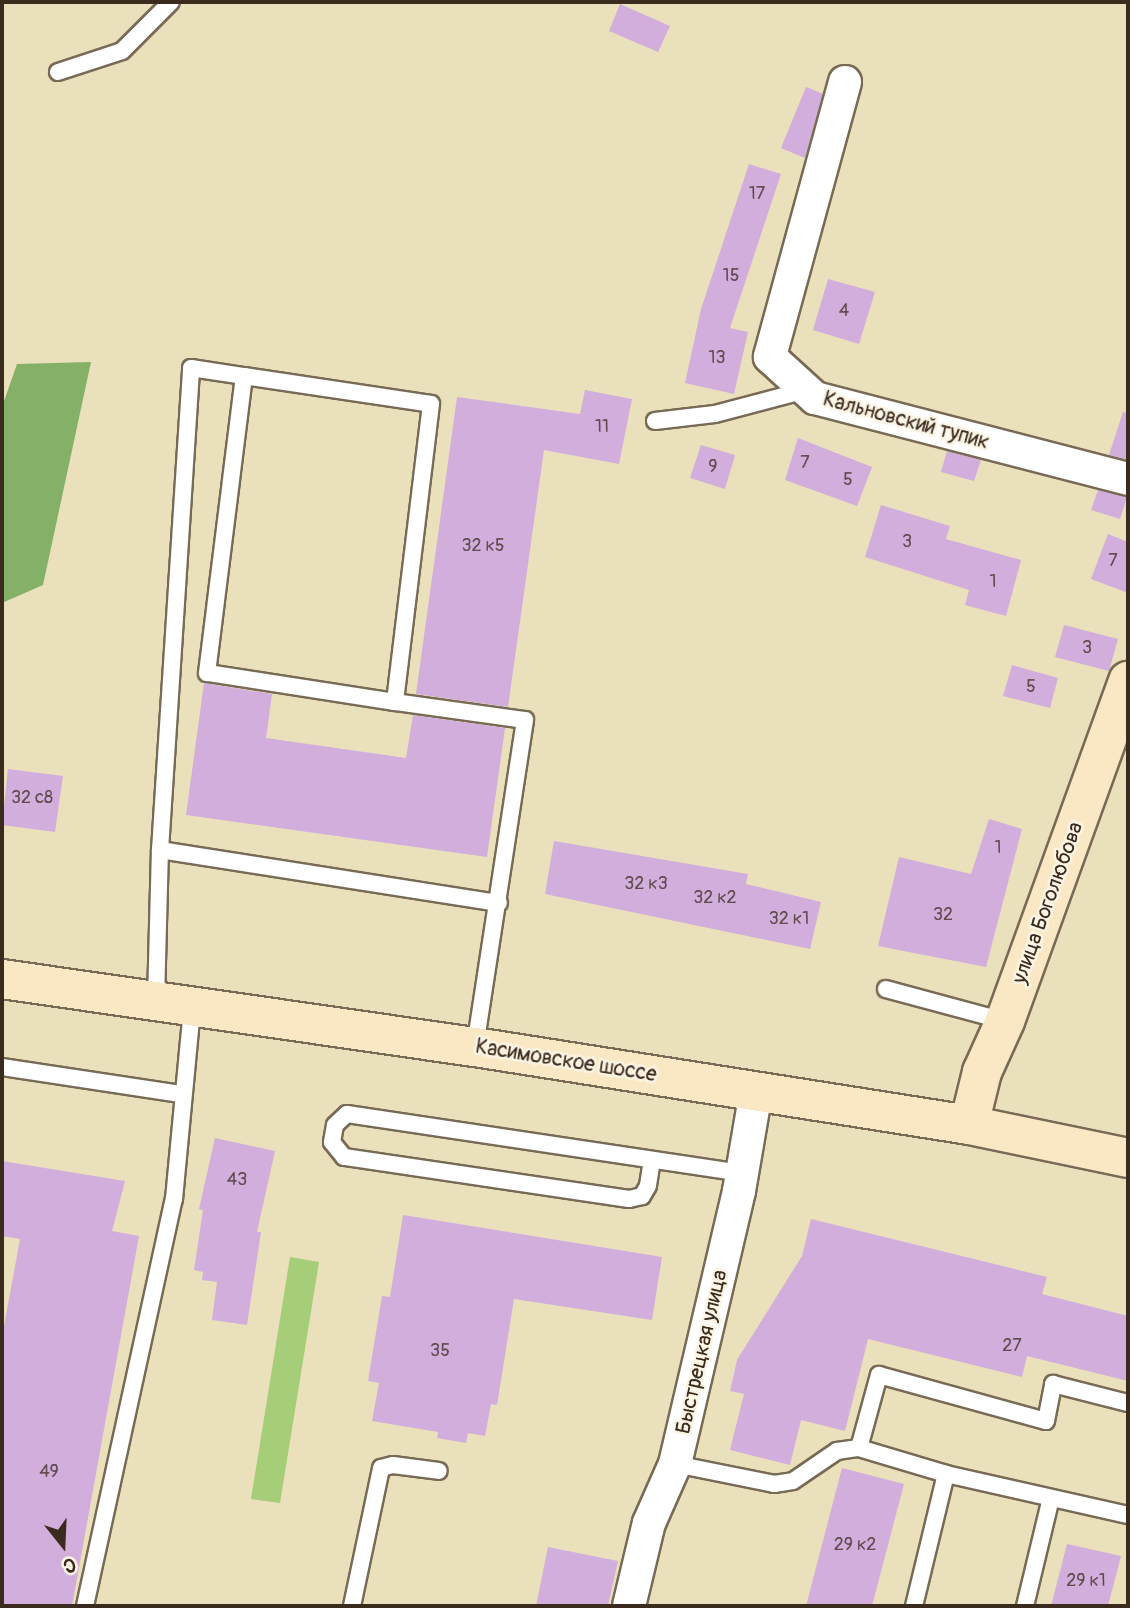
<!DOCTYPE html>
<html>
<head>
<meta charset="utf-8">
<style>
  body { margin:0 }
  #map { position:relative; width:1130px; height:1608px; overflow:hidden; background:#eae0bc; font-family:Pangolin,sans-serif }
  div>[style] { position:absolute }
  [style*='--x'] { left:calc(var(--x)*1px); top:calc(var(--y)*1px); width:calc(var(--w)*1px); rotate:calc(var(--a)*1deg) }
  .green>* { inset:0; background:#a6cd77 }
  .forest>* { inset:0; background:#84b068 }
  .building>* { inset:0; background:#d1aedc }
  .roads { filter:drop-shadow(2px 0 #786a55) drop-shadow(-2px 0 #786a55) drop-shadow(0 2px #786a55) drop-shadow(0 -2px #786a55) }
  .lane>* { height:16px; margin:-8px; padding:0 8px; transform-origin:8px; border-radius:8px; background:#fff }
  .street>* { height:32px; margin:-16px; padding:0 16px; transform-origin:16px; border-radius:16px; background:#fff }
  .secondary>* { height:38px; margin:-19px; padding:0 19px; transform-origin:19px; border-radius:19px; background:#fae7c3 }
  span { translate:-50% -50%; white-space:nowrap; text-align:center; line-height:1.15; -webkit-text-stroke:5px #fcf5e5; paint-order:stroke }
  .number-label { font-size:18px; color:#604b4e }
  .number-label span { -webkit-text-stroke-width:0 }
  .street-label { font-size:21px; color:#3b2a1e }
  .frame { position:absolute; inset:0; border:4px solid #3b2a1e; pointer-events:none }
  .north { position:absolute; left:28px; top:1510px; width:70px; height:70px; -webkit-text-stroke:5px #fcf5e5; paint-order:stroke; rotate:162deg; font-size:19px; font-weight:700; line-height:28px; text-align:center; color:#3b2a1e }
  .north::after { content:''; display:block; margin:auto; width:24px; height:32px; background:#3b2a1e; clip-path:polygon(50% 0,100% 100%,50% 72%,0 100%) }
</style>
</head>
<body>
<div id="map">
  <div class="green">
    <i style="clip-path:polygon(290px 1257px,319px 1262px,280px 1503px,251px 1499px)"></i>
  </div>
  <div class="forest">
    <i style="clip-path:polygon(91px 362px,43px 585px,2px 603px,2px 407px,17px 364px)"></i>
  </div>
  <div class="building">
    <i style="clip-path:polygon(620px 4px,670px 26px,658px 52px,609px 31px)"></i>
    <i style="clip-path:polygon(806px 87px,823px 94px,805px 158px,781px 148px)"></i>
    <i style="clip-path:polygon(749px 164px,781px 174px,730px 328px,748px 332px,734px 394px,685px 383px,701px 309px)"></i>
    <i style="clip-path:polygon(828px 279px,875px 292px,859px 344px,813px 330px)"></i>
    <i style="clip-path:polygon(585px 390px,632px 399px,619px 464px,544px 450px,508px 707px,416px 694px,457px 397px,580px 414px)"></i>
    <i style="clip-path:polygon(1123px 412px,1128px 413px,1128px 460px,1109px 455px)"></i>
    <i style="clip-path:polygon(798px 438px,872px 467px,857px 506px,785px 480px)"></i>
    <i style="clip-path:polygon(701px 445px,735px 455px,725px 489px,690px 478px)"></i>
    <i style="clip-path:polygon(947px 451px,981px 460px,974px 481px,941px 472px)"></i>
    <i style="clip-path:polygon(1098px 490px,1127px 497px,1120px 519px,1091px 510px)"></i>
    <i style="clip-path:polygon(881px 505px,950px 526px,946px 539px,1021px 560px,1006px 616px,965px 605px,969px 590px,865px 557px)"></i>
    <i style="clip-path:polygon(1108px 534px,1128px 542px,1128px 593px,1091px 579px)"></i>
    <i style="clip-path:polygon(1064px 625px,1118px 639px,1109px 671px,1055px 657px)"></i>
    <i style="clip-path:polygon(1012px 665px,1058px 678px,1050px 708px,1003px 696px)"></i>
    <i style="clip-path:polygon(204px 683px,272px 694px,266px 738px,406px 758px,413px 715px,505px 728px,487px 857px,186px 815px)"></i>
    <i style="clip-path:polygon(8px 769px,63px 776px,55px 832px,2px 825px)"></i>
    <i style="clip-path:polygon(989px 819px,1022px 829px,986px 967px,878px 946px,899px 857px,971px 874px)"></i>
    <i style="clip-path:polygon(554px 841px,748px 874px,746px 884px,821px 902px,810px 949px,545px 894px)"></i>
    <i style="clip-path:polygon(215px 1138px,275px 1151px,257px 1232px,261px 1232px,247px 1325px,212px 1320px,217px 1282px,202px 1280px,203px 1272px,194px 1270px,203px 1210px,199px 1209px)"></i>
    <i style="clip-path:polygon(2px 1161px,125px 1181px,112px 1231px,139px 1236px,72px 1606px,2px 1606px,2px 1337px,20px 1239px,2px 1236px)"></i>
    <i style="clip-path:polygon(403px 1215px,662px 1257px,652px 1320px,514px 1299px,497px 1405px,491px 1404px,485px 1436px,468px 1433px,466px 1443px,437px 1438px,438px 1432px,372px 1421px,379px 1383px,368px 1381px,382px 1296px,390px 1297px)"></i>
    <i style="clip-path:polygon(811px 1219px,1047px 1277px,1042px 1294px,1128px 1316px,1128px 1381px,1027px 1356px,1022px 1377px,868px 1339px,845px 1431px,801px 1420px,790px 1465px,730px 1450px,744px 1394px,730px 1391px,737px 1360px,802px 1256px)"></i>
    <i style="clip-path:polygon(842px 1468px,904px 1484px,872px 1606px,806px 1606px)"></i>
    <i style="clip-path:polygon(1067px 1544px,1121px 1556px,1108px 1606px,1051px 1606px)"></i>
    <i style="clip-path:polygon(548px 1547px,618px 1561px,608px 1606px,536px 1606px)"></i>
  </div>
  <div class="roads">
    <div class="lane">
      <i style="--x:58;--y:72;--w:67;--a:-18.2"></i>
      <i style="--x:122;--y:51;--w:69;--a:-45"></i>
      <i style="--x:655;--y:421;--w:60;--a:-6.7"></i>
      <i style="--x:715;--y:414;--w:94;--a:-14.8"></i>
      <i style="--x:395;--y:702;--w:131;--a:7.9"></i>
      <i style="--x:525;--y:720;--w:331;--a:98.7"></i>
      <i style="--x:160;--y:850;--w:343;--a:8.9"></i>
      <i style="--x:886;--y:989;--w:123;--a:15.1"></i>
      <i style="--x:156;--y:1001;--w:151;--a:-88.5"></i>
      <i style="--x:160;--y:850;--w:483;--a:-86.3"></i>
      <i style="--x:191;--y:368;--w:54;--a:8.6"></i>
      <i style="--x:244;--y:376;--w:189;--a:8.5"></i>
      <i style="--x:431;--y:404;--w:300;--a:96.9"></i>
      <i style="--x:395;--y:702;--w:190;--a:-171.2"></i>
      <i style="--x:207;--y:673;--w:299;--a:-82.9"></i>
      <i style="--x:2;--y:1067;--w:181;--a:8.6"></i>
      <i style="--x:652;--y:1160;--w:26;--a:99"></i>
      <i style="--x:648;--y:1186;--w:12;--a:121"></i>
      <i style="--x:642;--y:1196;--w:13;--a:167"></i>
      <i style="--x:629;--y:1199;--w:288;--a:-171.6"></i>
      <i style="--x:344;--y:1157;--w:19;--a:-129"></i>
      <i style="--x:332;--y:1142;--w:17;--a:-80"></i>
      <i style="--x:335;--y:1125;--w:16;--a:-43"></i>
      <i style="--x:347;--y:1114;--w:400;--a:8.5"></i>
      <i style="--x:859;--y:1448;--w:91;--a:16.6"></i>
      <i style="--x:946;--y:1474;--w:187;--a:12.7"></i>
      <i style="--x:675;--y:1464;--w:101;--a:11.4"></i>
      <i style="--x:774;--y:1484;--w:19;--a:-9"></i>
      <i style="--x:793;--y:1481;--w:53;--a:-34.3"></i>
      <i style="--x:837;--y:1451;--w:22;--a:-8"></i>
      <i style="--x:859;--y:1448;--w:76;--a:-74.7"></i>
      <i style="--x:879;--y:1375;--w:173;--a:15.4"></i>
      <i style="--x:1046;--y:1421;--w:38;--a:-79"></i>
      <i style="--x:1053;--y:1384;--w:77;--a:14.2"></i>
      <i style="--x:85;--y:1606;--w:417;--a:-77.7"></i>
      <i style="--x:174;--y:1199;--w:193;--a:-84.6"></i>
      <i style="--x:352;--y:1606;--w:141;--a:-78.1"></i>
      <i style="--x:381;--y:1468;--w:12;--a:-14"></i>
      <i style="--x:393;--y:1465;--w:46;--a:7.4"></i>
      <i style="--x:914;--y:1606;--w:136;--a:-76.4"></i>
      <i style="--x:1025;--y:1606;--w:111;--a:-76.5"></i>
    </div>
    <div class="street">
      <i style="--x:845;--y:82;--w:285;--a:105.3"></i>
      <i style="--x:770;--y:357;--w:61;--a:42.3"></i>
      <i style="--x:815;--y:398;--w:323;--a:14.5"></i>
      <i style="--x:629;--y:1606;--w:85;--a:-76.5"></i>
      <i style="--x:649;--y:1523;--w:64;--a:-66.2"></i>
      <i style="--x:675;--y:1464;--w:280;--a:-76.8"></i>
      <i style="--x:739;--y:1191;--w:100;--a:-80.3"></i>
    </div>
    <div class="secondary">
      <i style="--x:2;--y:979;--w:478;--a:8.2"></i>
      <i style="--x:475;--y:1047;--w:500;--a:8.97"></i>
      <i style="--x:969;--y:1125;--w:162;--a:11.7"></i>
      <i style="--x:969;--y:1125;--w:55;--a:-76.2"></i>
      <i style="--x:982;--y:1072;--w:56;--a:-65.7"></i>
      <i style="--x:1005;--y:1021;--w:362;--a:-70.1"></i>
    </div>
  </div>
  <div class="number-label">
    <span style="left:757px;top:194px">17</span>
    <span style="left:731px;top:276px">15</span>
    <span style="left:844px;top:311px">4</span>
    <span style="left:717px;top:358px">13</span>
    <span style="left:602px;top:427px">11</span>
    <span style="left:805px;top:463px">7</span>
    <span style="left:713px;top:467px">9</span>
    <span style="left:848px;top:480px">5</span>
    <span style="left:907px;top:542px">3</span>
    <span style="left:483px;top:546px">32 к5</span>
    <span style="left:1113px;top:561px">7</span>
    <span style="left:993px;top:582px">1</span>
    <span style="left:1087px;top:648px">3</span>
    <span style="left:1031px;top:687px">5</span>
    <span style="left:32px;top:798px">32 с8</span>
    <span style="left:998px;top:848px">1</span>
    <span style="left:646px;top:884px">32 к3</span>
    <span style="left:715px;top:898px">32 к2</span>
    <span style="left:943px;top:915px">32</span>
    <span style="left:789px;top:919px">32 к1</span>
    <span style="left:237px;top:1180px">43</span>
    <span style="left:1012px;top:1346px">27</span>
    <span style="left:440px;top:1351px">35</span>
    <span style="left:49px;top:1472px">49</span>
    <span style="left:855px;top:1545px">29 к2</span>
    <span style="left:1086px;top:1581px">29 к1</span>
  </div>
  <div class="street-label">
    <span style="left:906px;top:421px;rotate:15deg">Кальновский тупик</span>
    <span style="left:1048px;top:903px;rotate:-70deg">улица Боголюбова</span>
    <span style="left:566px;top:1061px;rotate:9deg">Касимовское шоссе</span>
    <span style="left:702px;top:1352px;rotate:-77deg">Быстрецкая улица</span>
  </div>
  <div class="frame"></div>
  <div class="north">С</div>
</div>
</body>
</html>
